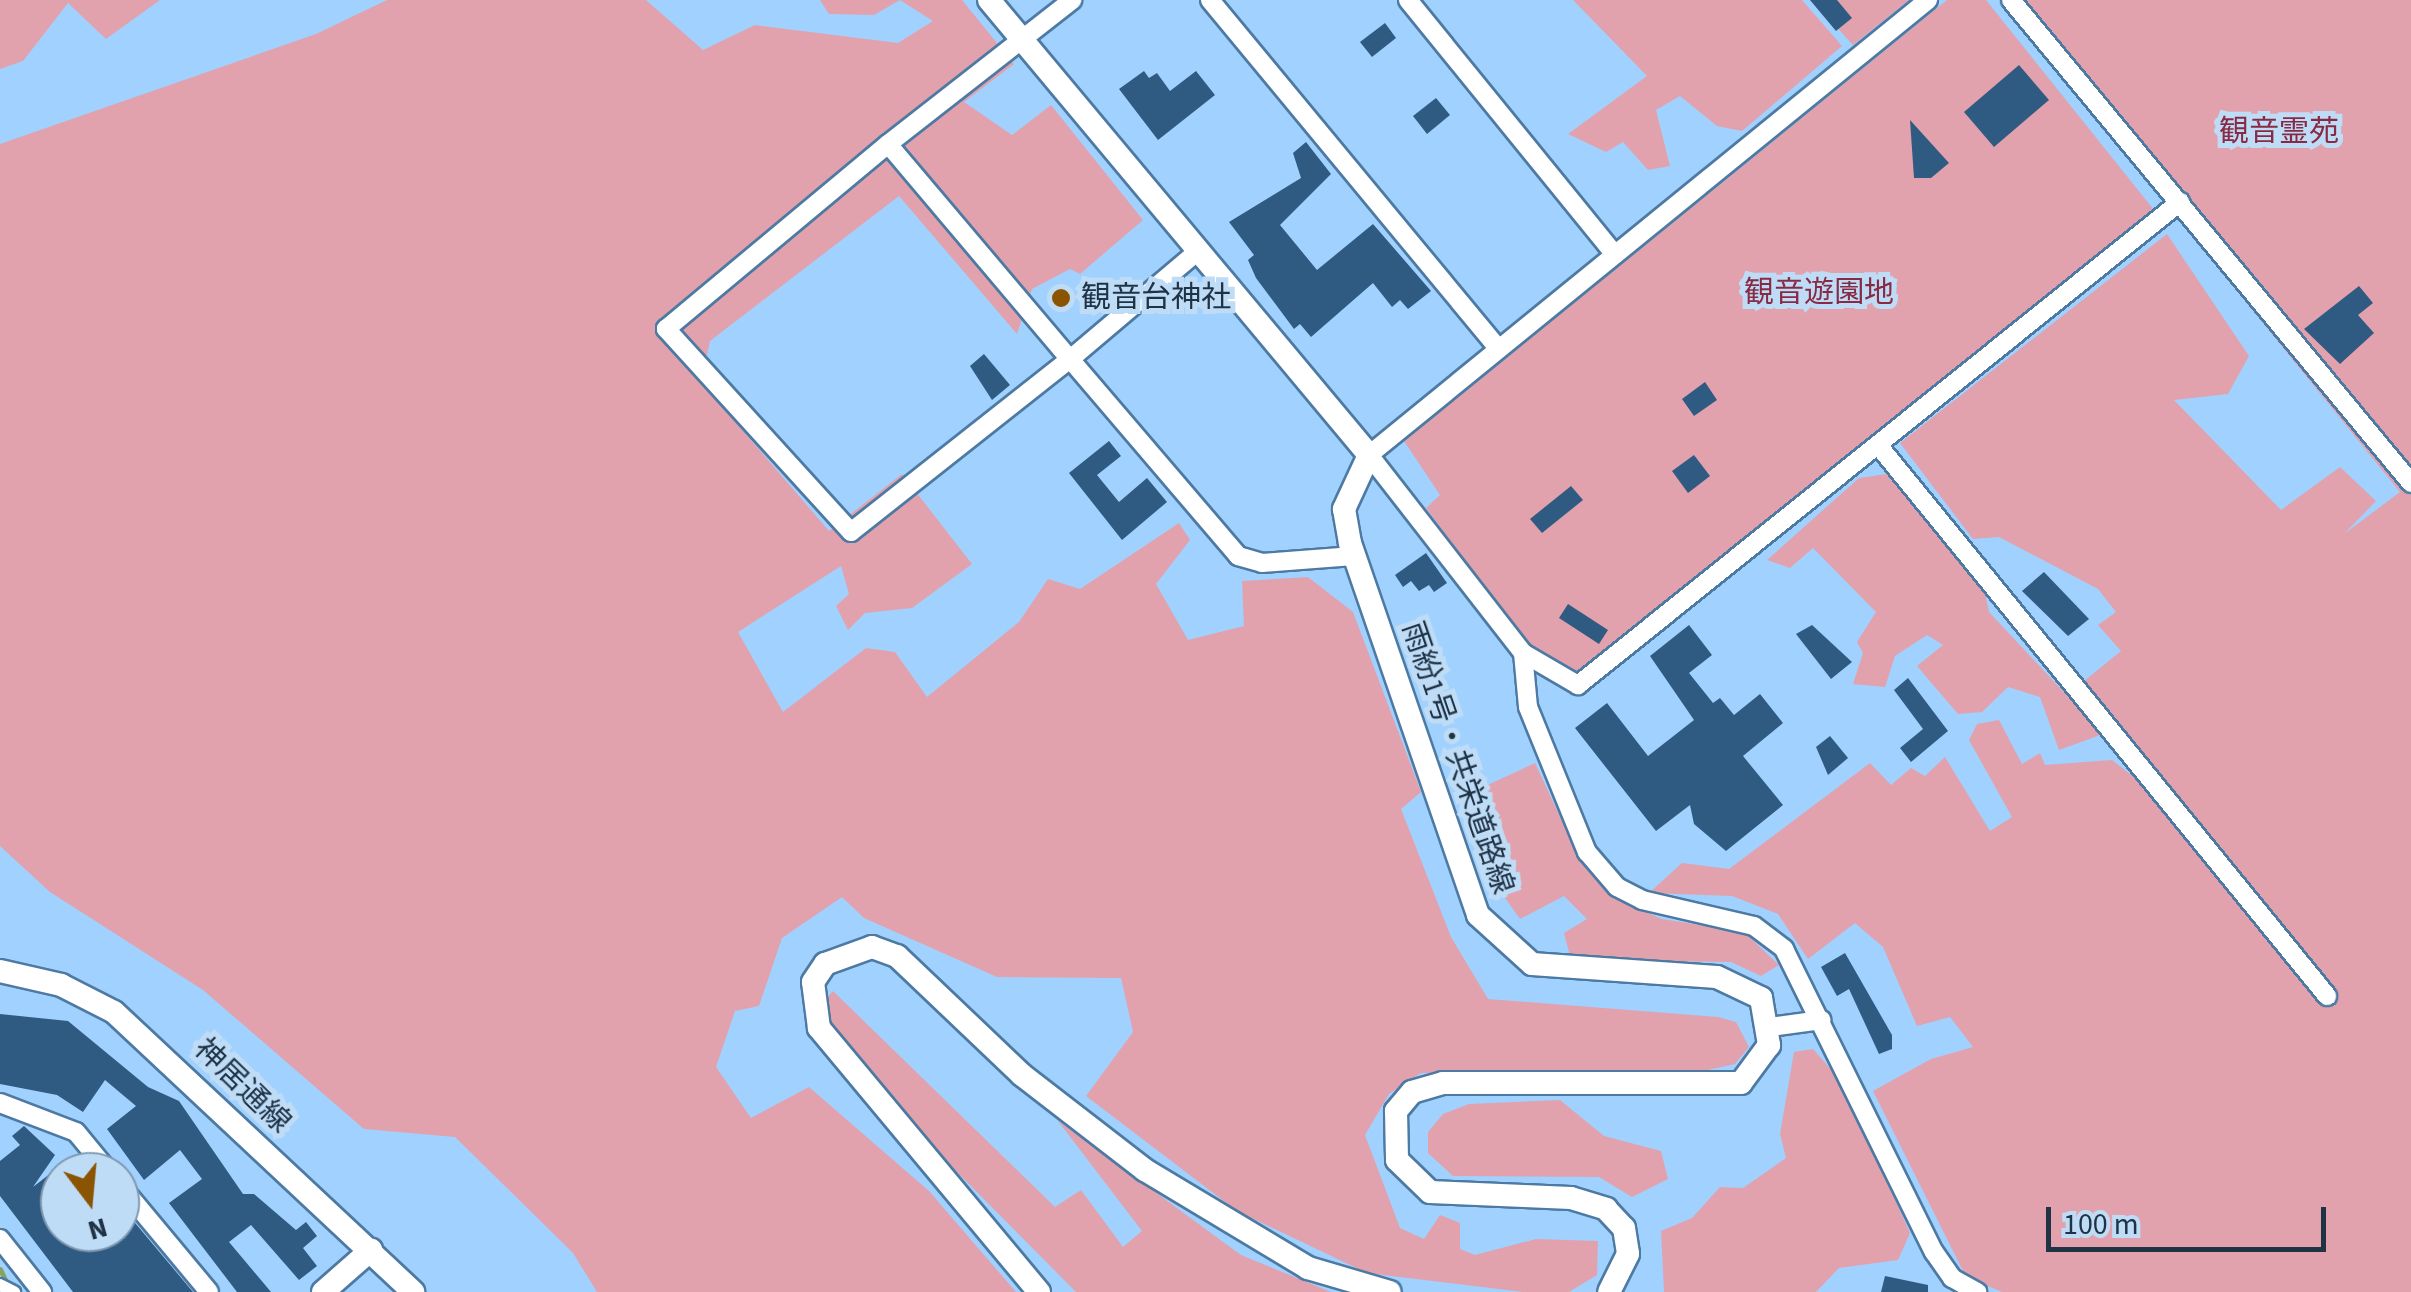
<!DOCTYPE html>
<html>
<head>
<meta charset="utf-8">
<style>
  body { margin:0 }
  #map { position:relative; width:2411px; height:1292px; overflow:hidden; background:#a1d1fe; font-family:"Source Sans 3","Noto Sans JP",sans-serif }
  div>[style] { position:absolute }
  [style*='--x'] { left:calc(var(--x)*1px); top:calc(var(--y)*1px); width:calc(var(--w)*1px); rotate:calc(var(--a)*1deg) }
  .green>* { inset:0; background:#e2a2ad }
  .stream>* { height:5px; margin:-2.5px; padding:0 2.5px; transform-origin:2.5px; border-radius:2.5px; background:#87a45f }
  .building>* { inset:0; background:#2f5b82 }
  .roads { filter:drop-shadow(2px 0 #4d7aa3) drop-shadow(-2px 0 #4d7aa3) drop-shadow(0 2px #4d7aa3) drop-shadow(0 -2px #4d7aa3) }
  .pedestrian>* { height:12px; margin:-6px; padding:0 6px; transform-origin:6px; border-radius:6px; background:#fff }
  .minor>* { height:18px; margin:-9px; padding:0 9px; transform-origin:9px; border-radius:9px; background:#fff }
  .tertiary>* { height:22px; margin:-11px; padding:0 11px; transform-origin:11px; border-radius:11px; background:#fff }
  .dots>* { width:28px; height:28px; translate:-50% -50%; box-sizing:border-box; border:5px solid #bfdcf7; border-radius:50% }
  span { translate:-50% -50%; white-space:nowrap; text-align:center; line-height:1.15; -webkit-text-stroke:10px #bfdcf7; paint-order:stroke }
  .park-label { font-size:30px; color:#892a44 }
  .poi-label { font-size:30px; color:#203345 }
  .left { translate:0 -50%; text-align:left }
  .street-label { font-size:30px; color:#203345 }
  .north { position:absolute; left:40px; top:1152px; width:100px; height:100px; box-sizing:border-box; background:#bfdcf7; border:2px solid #7f98b0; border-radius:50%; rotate:164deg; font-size:28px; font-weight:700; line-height:40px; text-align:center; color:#203345 }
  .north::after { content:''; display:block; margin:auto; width:35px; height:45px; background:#8a5403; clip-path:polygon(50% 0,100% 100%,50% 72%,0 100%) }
  .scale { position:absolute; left:2046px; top:1207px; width:280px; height:45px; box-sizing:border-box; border:5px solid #203345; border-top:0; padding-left:12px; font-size:30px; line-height:35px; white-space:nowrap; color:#203345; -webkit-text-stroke:8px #bfdcf7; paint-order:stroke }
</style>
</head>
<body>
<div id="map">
  <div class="green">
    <i style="clip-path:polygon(0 0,160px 0,106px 39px,68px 3px,23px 61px,0 69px)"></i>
    <i style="clip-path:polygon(387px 0,646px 0,703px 50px,755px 25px,898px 43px,933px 21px,900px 0,874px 15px,829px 14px,820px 0,962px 0,1014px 64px,964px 102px,1012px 135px,1051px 105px,1143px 220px,1080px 274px,1070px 269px,1032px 289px,1017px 334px,899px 196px,710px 341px,701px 382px,829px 531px,902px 474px,972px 564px,912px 608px,865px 613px,848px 630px,836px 606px,849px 594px,841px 566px,738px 632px,783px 712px,866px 648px,895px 652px,927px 697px,1019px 622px,1048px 579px,1080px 589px,1179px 523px,1190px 540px,1156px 584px,1188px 640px,1244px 626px,1242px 581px,1308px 577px,1353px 612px,1421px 792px,1401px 809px,1451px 937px,1488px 999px,1718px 1017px,1736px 1022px,1749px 1047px,1735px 1064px,1690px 1074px,1421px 1073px,1389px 1094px,1365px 1135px,1400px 1228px,1424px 1239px,1440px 1215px,1460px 1223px,1460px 1249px,1475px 1255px,1536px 1239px,1598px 1241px,1597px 1275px,1569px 1292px,1523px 1292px,1367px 1273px,1237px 1211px,1086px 1096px,1133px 1032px,1121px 978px,997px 977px,864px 918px,842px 897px,782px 938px,759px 1006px,735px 1011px,716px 1067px,751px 1118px,809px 1087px,929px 1191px,1016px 1292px,597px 1292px,573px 1253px,455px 1137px,364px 1129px,203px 990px,50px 892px,0 846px,0 144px,316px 34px)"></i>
    <i style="clip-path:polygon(1573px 0,1802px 0,1842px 46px,1742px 131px,1717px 126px,1680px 96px,1656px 110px,1670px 166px,1648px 170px,1623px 142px,1606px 152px,1568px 134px,1647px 76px)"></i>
    <i style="clip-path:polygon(1812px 0,1909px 0,1853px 45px)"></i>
    <i style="clip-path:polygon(1947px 0,1986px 0,2154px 210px,1577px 676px,1527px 646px,1426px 508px,1440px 495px,1404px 441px)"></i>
    <i style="clip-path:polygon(2001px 0,2411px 0,2411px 1292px,2002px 1292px,1966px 1277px,1873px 1091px,1931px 1059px,1973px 1047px,1950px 1017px,1917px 1026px,1883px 947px,1855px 923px,1808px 959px,1778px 914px,1732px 896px,1649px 893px,1682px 863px,1729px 869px,1870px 763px,1891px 785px,1911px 768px,1925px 776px,1945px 757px,1990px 831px,2012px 817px,1969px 740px,1977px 724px,1999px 720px,2022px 764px,2040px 753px,2045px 765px,2112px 760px,2144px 785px,2083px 682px,2121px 651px,2098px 625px,2116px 612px,2098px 589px,1999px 537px,1973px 539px,1900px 443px,2167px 234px,2249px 356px,2228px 394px,2174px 400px,2281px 510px,2340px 467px,2376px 501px,2344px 534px,2400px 492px)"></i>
    <i style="clip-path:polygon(1886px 474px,1984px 588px,1989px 612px,2103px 734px,2059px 750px,2040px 697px,2008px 687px,1982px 712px,1958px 714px,1917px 666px,1943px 645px,1927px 635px,1895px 656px,1885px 687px,1853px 684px,1863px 653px,1857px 642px,1876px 612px,1813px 548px,1790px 568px,1767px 560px,1859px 478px)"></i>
    <i style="clip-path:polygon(1535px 763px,1575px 849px,1624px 903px,1662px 919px,1744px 932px,1779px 965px,1761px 976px,1731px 962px,1571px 960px,1564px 933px,1587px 919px,1564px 896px,1520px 919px,1503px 895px,1468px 794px)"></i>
    <i style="clip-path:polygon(833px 991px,1055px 1207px,1081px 1190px,1123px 1247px,1142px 1231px,1058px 1121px,1241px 1255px,1331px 1292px,1076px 1292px,806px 1020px)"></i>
    <i style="clip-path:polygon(1813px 1049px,1842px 1082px,1910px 1233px,1898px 1260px,1839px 1268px,1816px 1292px,1664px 1292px,1661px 1231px,1692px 1218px,1720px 1187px,1743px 1188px,1786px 1158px,1780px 1134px,1794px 1052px)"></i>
    <i style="clip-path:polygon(1560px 1100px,1604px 1136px,1661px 1151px,1668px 1179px,1632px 1197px,1599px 1177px,1453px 1176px,1428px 1153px,1428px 1132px,1443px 1114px,1469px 1104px)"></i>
  </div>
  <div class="stream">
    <i style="--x:0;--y:1269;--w:21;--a:65"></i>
  </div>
  <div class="building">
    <i style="clip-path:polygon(1810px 0,1837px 0,1852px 18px,1836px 31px)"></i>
    <i style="clip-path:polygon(1385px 23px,1396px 38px,1372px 57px,1360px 42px)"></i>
    <i style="clip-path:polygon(2019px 65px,2049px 100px,1994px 147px,1964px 112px)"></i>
    <i style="clip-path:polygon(1144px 71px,1149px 78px,1157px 73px,1170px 91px,1196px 71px,1215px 95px,1158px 140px,1119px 89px)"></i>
    <i style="clip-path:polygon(1436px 98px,1450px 115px,1427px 134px,1413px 116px)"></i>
    <i style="clip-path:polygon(1910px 120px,1949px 163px,1931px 178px,1914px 178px)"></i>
    <i style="clip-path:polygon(1306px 142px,1331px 174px,1280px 225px,1317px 270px,1373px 224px,1431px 291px,1408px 309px,1400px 300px,1392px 307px,1373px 283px,1311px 337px,1300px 324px,1294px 329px,1256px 278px,1248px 260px,1254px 255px,1229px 222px,1301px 178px,1293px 153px)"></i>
    <i style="clip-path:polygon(2359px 286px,2373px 303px,2358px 315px,2374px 333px,2340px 364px,2304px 329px)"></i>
    <i style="clip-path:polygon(984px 354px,1010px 385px,992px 400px,970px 366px)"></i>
    <i style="clip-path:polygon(1705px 382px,1717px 400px,1694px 416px,1682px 399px)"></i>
    <i style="clip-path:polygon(1109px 441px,1121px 456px,1097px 475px,1119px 502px,1147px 478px,1167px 502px,1122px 540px,1069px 473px)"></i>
    <i style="clip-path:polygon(1694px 455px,1710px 476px,1688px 493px,1672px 471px)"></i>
    <i style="clip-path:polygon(1571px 486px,1583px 500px,1542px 533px,1530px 519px)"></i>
    <i style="clip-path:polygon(1426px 553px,1447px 583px,1434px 592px,1429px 585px,1419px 591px,1411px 581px,1403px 587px,1395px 575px)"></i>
    <i style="clip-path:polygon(2044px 572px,2089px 619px,2068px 636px,2022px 591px)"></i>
    <i style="clip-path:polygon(1568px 604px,1608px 630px,1599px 644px,1559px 618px)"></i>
    <i style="clip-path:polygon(1689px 625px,1712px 655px,1689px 673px,1713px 703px,1720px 698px,1734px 715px,1760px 694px,1783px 723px,1743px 756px,1783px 805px,1726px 851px,1694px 824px,1690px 805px,1656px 831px,1575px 728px,1607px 703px,1648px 756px,1694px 720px,1650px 656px)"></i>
    <i style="clip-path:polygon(1812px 625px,1852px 662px,1831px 679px,1796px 634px)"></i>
    <i style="clip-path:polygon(1908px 678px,1948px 731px,1911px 762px,1900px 748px,1923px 729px,1894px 690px)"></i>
    <i style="clip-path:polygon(1830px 736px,1848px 758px,1828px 775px,1816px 747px)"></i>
    <i style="clip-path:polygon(1845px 953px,1892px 1035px,1892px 1049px,1879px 1054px,1849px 989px,1837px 996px,1821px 967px)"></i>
    <i style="clip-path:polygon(0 1014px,68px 1021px,148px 1087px,179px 1101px,243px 1194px,254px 1194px,296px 1230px,306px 1222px,317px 1236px,303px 1248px,317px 1266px,299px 1280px,251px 1225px,229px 1242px,271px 1292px,237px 1292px,169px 1203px,202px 1179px,180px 1150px,144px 1180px,107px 1129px,136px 1106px,105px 1080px,83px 1112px,57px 1095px,0 1084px)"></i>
    <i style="clip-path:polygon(24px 1126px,55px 1155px,33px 1187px,60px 1166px,60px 1232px,120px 1232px,120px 1205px,193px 1292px,73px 1292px,0 1196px,0 1161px,20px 1145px,12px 1136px)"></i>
    <i style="clip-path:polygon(1885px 1276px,1928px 1285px,1928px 1292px,1881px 1292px)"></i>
  </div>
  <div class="roads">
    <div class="pedestrian">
      <i style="--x:0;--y:1285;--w:16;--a:27"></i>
    </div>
    <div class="minor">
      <i style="--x:1210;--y:0;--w:453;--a:50.4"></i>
      <i style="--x:1408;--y:0;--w:328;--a:50.9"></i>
      <i style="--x:1928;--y:0;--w:721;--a:140.86"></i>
      <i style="--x:1369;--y:455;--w:251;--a:52.1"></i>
      <i style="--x:1523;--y:653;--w:64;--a:30.2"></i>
      <i style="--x:1578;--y:685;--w:772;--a:-38.74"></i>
      <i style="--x:2011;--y:0;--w:627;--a:50.37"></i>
      <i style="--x:888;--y:144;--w:282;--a:49.8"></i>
      <i style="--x:1070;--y:359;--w:279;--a:141.7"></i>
      <i style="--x:851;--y:532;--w:275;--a:-132.3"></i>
      <i style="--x:666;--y:329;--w:289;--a:-39.8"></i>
      <i style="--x:888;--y:144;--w:234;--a:-38"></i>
      <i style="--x:1198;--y:251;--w:167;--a:139.8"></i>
      <i style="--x:1070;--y:359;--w:259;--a:49.5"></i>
      <i style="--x:1238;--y:556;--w:25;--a:16"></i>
      <i style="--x:1262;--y:563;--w:92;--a:-4.4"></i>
      <i style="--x:1878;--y:445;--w:711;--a:50.82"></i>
      <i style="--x:1523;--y:653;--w:54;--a:84.7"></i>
      <i style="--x:1528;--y:707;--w:157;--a:67.9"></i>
      <i style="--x:1587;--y:852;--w:46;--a:49.4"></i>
      <i style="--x:1617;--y:887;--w:28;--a:27"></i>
      <i style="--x:1642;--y:900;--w:115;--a:13.1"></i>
      <i style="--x:1754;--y:926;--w:38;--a:37"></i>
      <i style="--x:1784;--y:949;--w:338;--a:63.7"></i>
      <i style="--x:1934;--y:1252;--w:32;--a:55"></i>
      <i style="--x:1952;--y:1278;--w:29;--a:29"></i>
      <i style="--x:1770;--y:1027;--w:52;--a:-7.7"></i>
      <i style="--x:0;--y:1103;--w:81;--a:20.9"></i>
      <i style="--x:76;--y:1132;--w:52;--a:50.5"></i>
      <i style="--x:120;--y:1185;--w:139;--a:50.2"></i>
      <i style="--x:0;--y:1239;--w:68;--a:51.6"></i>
    </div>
    <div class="tertiary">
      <i style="--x:989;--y:0;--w:593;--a:50.13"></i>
      <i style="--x:1369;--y:455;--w:60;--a:114.8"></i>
      <i style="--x:1344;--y:509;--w:35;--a:80"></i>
      <i style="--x:1350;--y:543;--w:393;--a:71"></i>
      <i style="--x:1478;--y:915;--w:73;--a:42.2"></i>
      <i style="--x:1532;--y:964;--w:185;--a:4"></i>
      <i style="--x:1717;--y:977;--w:49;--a:25.5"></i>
      <i style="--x:1761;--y:998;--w:48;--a:80.3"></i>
      <i style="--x:1769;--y:1045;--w:47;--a:126.4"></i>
      <i style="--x:1741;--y:1083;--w:298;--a:180"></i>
      <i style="--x:1443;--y:1083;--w:32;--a:164"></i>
      <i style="--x:1412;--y:1092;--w:25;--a:130"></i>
      <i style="--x:1396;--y:1111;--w:49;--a:88.8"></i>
      <i style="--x:1397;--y:1160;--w:46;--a:44.1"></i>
      <i style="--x:1430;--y:1192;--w:141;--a:2.4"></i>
      <i style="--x:1571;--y:1198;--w:37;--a:17"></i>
      <i style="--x:1606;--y:1209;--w:26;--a:47"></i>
      <i style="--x:1624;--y:1228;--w:26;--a:81"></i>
      <i style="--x:1628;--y:1254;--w:42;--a:116.6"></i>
      <i style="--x:0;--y:971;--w:63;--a:12.9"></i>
      <i style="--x:61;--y:985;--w:59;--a:27"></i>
      <i style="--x:114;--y:1012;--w:410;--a:43.1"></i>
      <i style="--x:323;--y:1292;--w:64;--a:-41.2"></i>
      <i style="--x:1039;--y:1292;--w:344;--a:-129.8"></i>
      <i style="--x:819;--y:1028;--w:46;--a:-97.4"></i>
      <i style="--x:813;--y:982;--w:22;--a:-56"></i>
      <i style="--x:825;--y:964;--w:50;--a:-19.9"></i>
      <i style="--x:872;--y:947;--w:27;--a:20"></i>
      <i style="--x:897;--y:956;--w:173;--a:43.6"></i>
      <i style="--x:1022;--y:1075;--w:155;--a:37.7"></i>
      <i style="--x:1145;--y:1170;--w:190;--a:31"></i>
      <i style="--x:1308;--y:1268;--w:85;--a:16.3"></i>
    </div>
  </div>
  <div class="dots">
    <i style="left:1061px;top:298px;background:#8a5403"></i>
  </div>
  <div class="park-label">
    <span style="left:2279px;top:132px">観音霊苑</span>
    <span style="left:1819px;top:293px">観音遊園地</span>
  </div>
  <div class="poi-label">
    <span class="left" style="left:1081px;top:298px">観音台神社</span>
  </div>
  <div class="street-label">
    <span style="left:1457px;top:758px;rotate:71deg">雨紛1号・共栄道路線</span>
    <span style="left:242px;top:1086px;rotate:44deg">神居通線</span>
  </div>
  <div class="north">N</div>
  <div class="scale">100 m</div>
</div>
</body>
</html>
